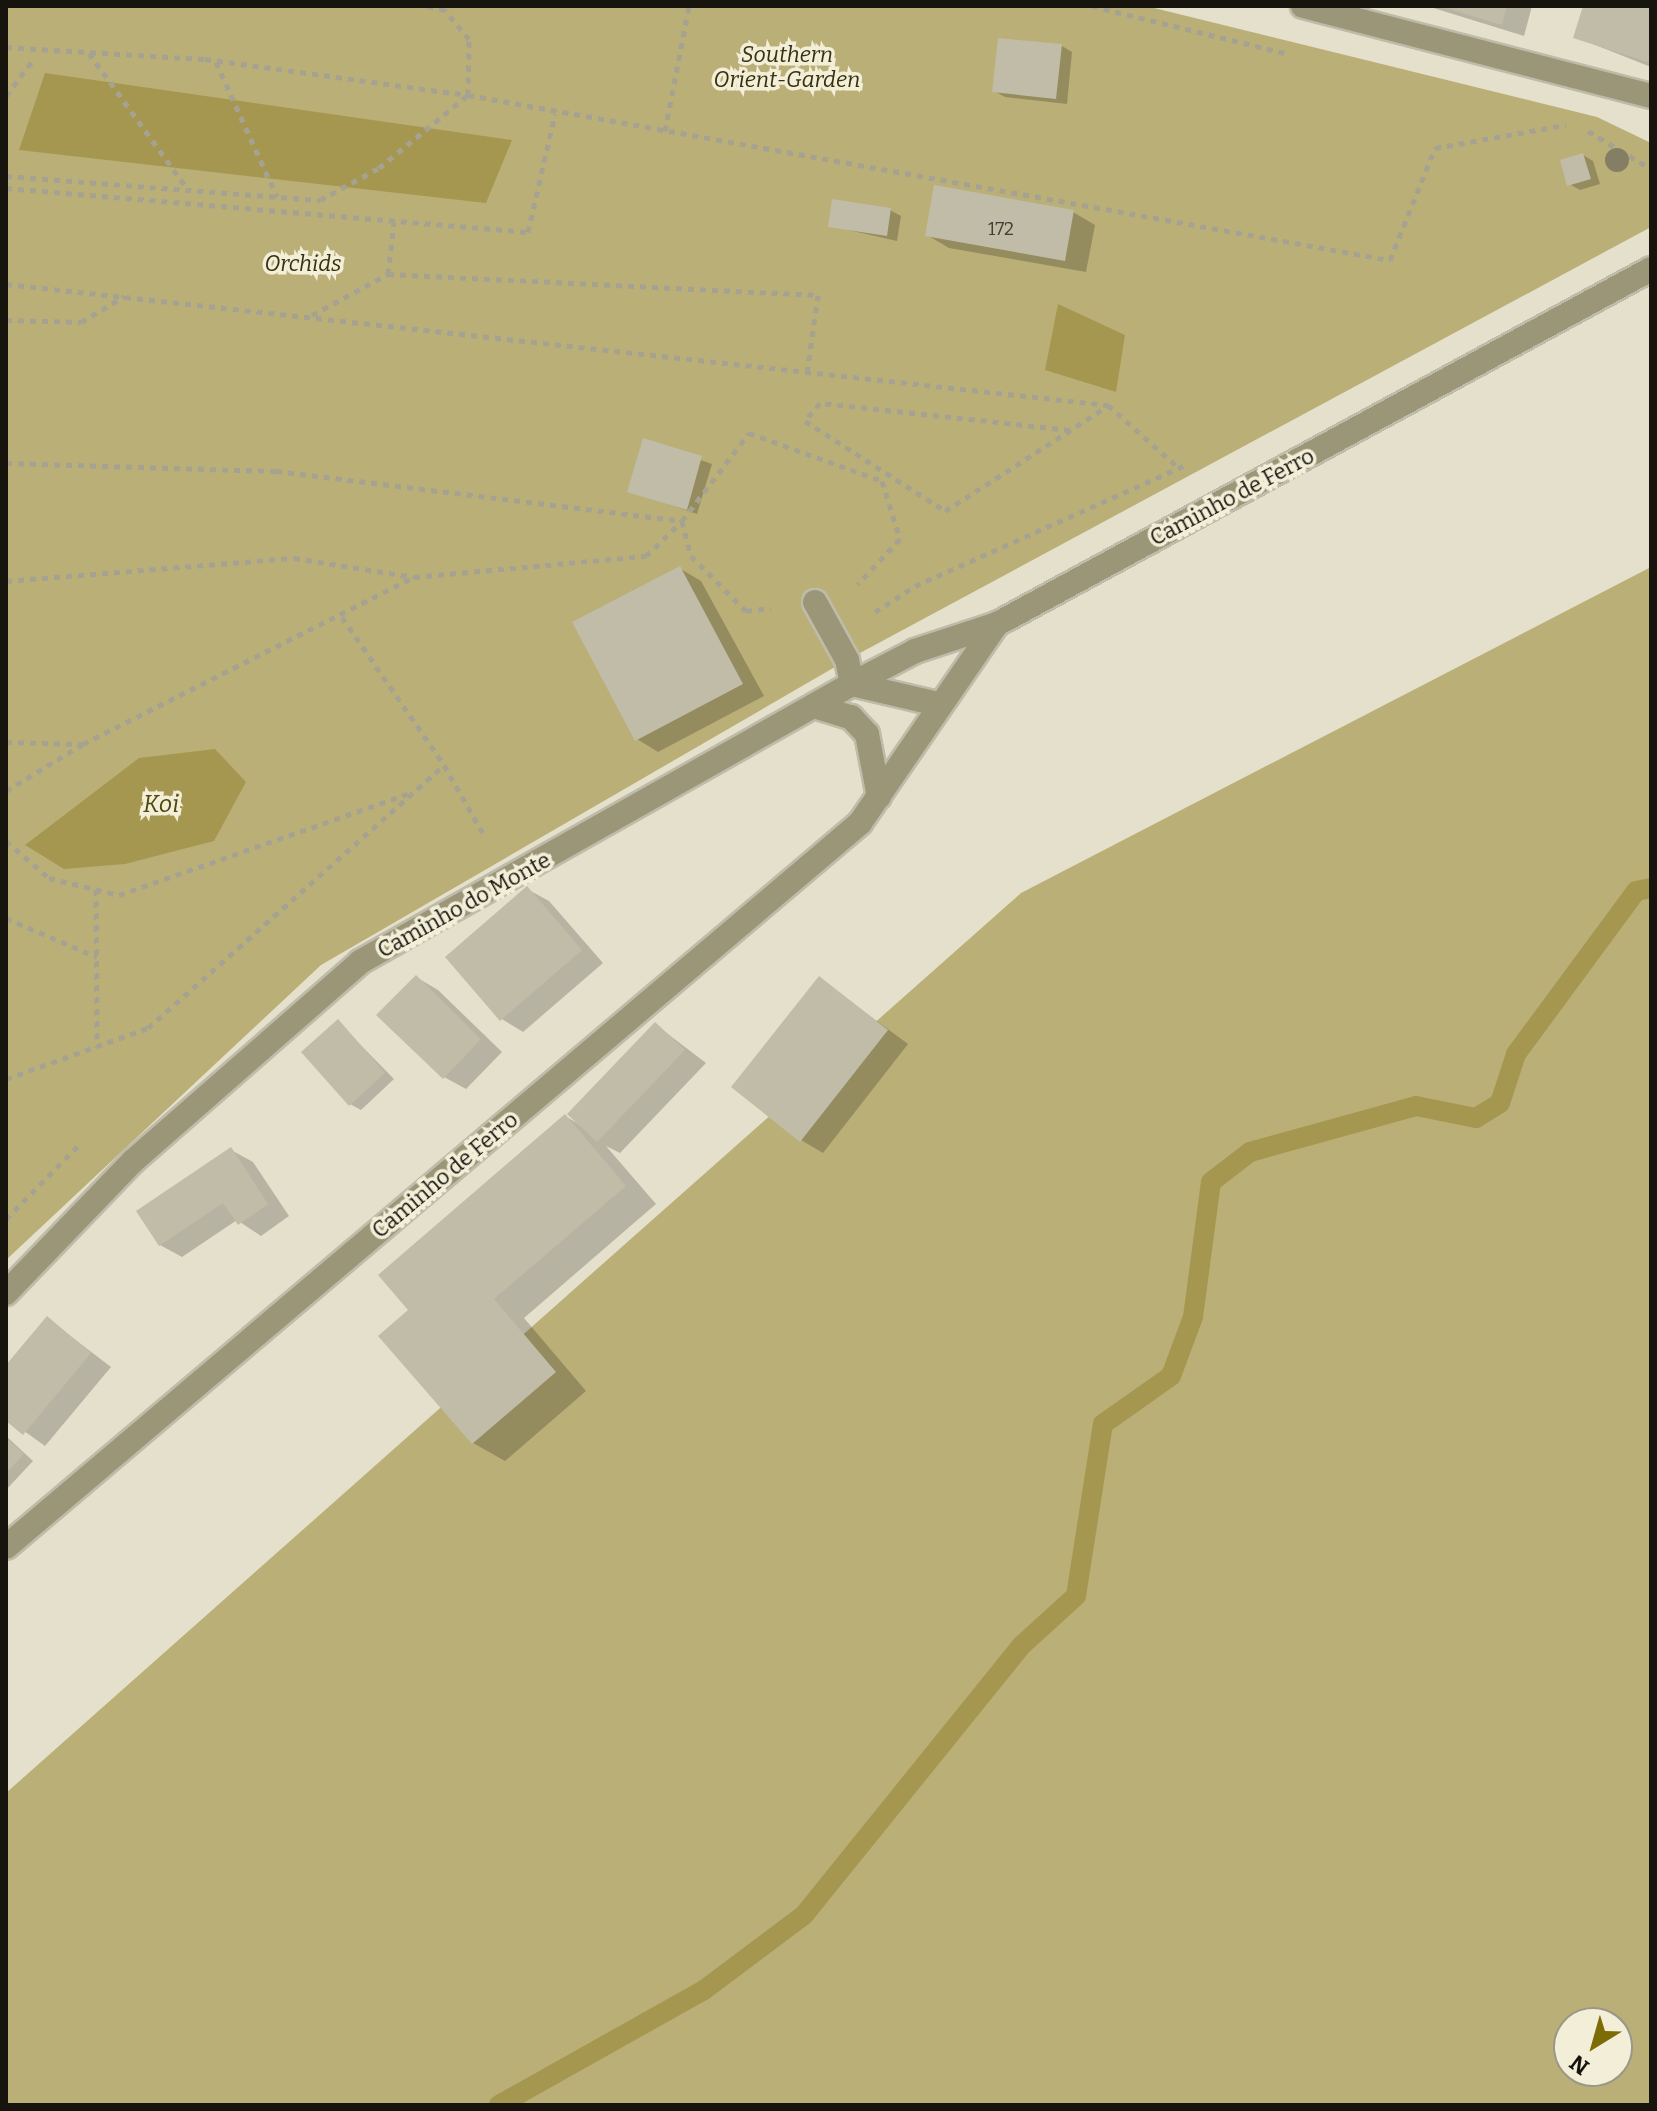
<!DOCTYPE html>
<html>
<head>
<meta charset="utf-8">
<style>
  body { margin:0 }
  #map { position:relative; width:1657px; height:2111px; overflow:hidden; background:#e4e0cb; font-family:Bitter,serif }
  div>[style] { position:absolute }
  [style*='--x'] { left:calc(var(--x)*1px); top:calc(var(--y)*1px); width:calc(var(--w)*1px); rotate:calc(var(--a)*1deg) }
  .green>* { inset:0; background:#baaf77 }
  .water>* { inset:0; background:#a69750 }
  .shadow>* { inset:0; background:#0003 }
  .stream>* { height:20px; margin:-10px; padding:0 10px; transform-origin:10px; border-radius:10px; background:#a69750 }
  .building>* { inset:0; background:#c0bca7 }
  .path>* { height:5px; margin-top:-2.5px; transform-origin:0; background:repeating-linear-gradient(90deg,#a5a291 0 6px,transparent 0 12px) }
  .roads { filter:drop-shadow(2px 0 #bfbba9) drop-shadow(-2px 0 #bfbba9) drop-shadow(0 2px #bfbba9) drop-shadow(0 -2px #bfbba9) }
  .minor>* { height:24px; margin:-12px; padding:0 12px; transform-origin:12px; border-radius:12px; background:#9c9678 }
  .trees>* { width:24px; height:24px; margin:-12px; border-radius:50%; background:#847f64 }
  span { translate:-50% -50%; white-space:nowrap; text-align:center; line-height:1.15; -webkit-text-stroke:7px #f2eed8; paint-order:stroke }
  .number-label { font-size:18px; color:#403e34 }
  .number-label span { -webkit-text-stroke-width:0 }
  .park-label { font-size:22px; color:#36300f; font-style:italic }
  .street-label { font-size:22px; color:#16140d }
  .water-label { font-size:24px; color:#51460c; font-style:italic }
  .frame { position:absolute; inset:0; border:8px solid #16140d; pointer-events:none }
  .north { position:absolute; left:1553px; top:2007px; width:80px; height:80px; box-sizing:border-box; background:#f2eed8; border:2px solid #9a9787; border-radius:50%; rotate:217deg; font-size:22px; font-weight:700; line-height:32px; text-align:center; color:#16140d }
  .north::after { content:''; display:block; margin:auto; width:28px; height:36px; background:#7d6c06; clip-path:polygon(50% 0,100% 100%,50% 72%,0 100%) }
</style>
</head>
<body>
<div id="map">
  <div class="green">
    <i style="clip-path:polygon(6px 6px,1146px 6px,1597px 117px,1651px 143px,1651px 227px,847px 660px,321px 965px,6px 1260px)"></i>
    <i style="clip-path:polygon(evenodd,1651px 567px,1651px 2105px,6px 2105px,6px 1793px,1021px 893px,1651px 567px,1569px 2023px,1617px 2023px,1617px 2071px,1569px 2071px,1569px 2023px)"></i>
  </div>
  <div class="water">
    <i style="clip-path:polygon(45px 73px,512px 140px,486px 203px,19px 150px)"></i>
    <i style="clip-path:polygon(1058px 304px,1125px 335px,1116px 392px,1045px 370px)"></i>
    <i style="clip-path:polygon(215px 749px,246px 782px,214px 841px,125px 864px,64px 869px,25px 845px,139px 758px)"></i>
  </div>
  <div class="shadow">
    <i style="clip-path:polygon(1427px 6px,1532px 6px,1524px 36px)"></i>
    <i style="clip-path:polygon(1585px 6px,1651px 6px,1651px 67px,1575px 37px)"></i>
    <i style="clip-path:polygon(1000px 40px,1062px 46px,1072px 52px,1067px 104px,1005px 97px,994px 91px)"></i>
    <i style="clip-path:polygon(1583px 155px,1593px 161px,1600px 184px,1580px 190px,1569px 184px)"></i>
    <i style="clip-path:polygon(890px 210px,901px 216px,897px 241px,831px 226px)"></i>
    <i style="clip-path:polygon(1073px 212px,1095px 225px,1086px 272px,949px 248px,927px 235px)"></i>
    <i style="clip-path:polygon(644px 440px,712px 464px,697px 514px,630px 491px)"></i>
    <i style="clip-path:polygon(679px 568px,701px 581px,764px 696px,658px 752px,637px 739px)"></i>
    <i style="clip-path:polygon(527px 889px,549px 901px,603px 963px,523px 1032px,502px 1019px)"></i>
    <i style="clip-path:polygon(416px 977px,438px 990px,502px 1052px,466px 1089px,444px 1077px)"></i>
    <i style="clip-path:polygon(820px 979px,908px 1044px,823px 1153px,801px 1140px)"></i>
    <i style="clip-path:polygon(338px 1022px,394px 1079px,361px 1110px,350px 1104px)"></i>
    <i style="clip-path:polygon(656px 1025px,706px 1063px,620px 1153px,606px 1146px,656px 1204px,524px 1318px,586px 1391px,505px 1461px,473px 1443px,381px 1336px,410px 1310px,565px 1116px,577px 1123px)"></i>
    <i style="clip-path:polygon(231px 1150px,253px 1162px,289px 1216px,261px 1236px,237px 1220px,182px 1257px,160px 1245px)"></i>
    <i style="clip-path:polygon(48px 1319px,111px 1367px,45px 1446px,6px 1418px,6px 1368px)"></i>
    <i style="clip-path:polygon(6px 1436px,33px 1461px,6px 1490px)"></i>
  </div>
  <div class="stream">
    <i style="--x:499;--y:2105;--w:235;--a:-29.3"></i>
    <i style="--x:704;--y:1990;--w:125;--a:-36.9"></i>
    <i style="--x:804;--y:1915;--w:347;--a:-51.1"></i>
    <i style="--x:1022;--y:1645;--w:73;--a:-42.2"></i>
    <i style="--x:1076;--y:1596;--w:174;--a:-81.1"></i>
    <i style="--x:1103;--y:1424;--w:83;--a:-35.2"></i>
    <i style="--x:1171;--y:1376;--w:63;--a:-69.6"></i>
    <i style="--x:1193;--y:1317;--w:136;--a:-82.4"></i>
    <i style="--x:1211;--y:1182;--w:49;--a:-37.6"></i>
    <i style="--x:1250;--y:1152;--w:172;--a:-15.5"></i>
    <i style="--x:1416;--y:1106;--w:61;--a:11.3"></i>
    <i style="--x:1476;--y:1118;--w:28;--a:-32"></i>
    <i style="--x:1500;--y:1103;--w:52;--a:-71.9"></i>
    <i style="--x:1516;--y:1054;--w:202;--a:-53.6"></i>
    <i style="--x:1636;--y:891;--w:15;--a:-11"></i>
  </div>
  <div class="building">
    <i style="clip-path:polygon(1439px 6px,1507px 6px,1502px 25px)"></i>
    <i style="clip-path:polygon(1583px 6px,1651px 6px,1651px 63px,1573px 38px)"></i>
    <i style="clip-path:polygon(998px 38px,1062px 44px,1056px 99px,992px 92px)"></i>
    <i style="clip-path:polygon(1583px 153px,1591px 179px,1567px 186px,1560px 160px)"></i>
    <i style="clip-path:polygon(934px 185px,1074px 210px,1065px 261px,925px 236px)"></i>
    <i style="clip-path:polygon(832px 199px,891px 208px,887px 236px,828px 227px)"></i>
    <i style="clip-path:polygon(643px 438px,702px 456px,687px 510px,627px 492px)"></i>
    <i style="clip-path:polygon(680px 566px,743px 684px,635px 741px,572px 622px)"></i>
    <i style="clip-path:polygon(527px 886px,582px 950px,500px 1021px,445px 957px)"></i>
    <i style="clip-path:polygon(416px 975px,481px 1039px,443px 1079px,376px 1015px)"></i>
    <i style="clip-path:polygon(819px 976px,888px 1030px,800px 1142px,731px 1087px)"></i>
    <i style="clip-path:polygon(338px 1019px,385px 1073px,349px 1106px,301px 1052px)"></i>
    <i style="clip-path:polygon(655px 1022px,685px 1050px,597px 1142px,567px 1114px)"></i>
    <i style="clip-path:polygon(565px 1114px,626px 1186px,494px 1299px,556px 1372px,472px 1444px,378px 1336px,408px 1310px,378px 1275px)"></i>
    <i style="clip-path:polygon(231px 1147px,268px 1204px,238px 1225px,223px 1203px,159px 1246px,136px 1211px)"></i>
    <i style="clip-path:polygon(47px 1316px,91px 1353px,23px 1435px,6px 1421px,6px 1365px)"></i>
    <i style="clip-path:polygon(6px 1438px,24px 1454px,6px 1473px)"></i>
  </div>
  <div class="path">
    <i style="--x:1092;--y:6;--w:203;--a:13.7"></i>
    <i style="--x:6;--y:47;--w:199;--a:3.5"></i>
    <i style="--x:205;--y:59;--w:265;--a:7.8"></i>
    <i style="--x:468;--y:95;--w:937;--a:10.15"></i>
    <i style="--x:1390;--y:260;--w:121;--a:-68.1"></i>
    <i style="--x:1435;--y:148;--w:133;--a:-10"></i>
    <i style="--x:89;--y:53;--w:169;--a:54.1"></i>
    <i style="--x:216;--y:62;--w:148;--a:65.7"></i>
    <i style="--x:6;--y:96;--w:45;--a:-53.1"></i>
    <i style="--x:665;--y:131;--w:127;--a:-79.1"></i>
    <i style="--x:1588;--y:131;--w:74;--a:31.1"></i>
    <i style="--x:6;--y:176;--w:315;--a:4.4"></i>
    <i style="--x:320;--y:200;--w:67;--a:-28.5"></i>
    <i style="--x:379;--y:168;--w:115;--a:-39.4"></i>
    <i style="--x:468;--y:95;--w:56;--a:-89"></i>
    <i style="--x:469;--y:39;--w:38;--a:-130"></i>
    <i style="--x:445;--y:10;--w:18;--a:-167"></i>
    <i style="--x:6;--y:188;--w:524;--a:4.82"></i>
    <i style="--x:528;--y:232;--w:121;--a:-77.1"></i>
    <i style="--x:388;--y:274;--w:431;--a:2.8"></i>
    <i style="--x:818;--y:295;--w:79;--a:98"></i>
    <i style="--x:6;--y:284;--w:1109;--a:6.27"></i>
    <i style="--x:1108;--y:405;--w:95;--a:41.6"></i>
    <i style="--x:312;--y:315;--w:86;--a:-28.3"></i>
    <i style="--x:388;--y:274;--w:52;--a:-83.4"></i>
    <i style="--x:6;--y:320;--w:75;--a:1.5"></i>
    <i style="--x:81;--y:322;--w:51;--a:-30.6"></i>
    <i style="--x:1070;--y:430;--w:251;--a:-173.8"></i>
    <i style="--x:820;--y:403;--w:23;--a:130"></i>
    <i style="--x:805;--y:421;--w:166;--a:32.7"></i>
    <i style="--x:945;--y:511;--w:194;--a:-32.8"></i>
    <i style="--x:6;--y:463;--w:270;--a:1.7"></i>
    <i style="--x:276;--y:471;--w:408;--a:7"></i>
    <i style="--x:682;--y:521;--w:36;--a:76"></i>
    <i style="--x:691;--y:556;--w:78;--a:45"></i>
    <i style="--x:746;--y:611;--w:25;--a:-7"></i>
    <i style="--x:6;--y:581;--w:289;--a:-4.6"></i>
    <i style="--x:294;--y:558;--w:121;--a:9"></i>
    <i style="--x:875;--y:612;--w:48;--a:-33"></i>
    <i style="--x:915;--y:586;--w:294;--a:-24.1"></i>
    <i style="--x:342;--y:617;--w:180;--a:55.4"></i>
    <i style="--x:444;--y:765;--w:83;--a:60.3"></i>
    <i style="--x:6;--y:742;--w:76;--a:1.5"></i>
    <i style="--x:6;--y:791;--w:90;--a:-31.4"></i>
    <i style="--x:83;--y:744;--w:371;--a:-26.8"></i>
    <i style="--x:414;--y:577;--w:233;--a:-5.2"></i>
    <i style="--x:646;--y:556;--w:50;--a:-44.2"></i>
    <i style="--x:682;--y:521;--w:111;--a:-52.7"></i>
    <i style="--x:749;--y:433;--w:141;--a:19.8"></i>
    <i style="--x:882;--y:481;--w:61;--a:72.8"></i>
    <i style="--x:900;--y:539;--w:62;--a:133"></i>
    <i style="--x:6;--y:841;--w:57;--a:40.7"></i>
    <i style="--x:49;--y:878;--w:72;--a:13.7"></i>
    <i style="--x:119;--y:895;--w:306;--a:-19.3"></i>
    <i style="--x:96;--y:889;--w:158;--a:89.6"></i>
    <i style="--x:6;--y:918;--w:99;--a:23.2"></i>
    <i style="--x:6;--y:1079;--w:151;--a:-19.8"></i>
    <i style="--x:148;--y:1028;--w:396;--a:-41.6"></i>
    <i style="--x:6;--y:1219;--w:107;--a:-45.4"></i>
  </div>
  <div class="roads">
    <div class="minor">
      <i style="--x:1303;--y:6;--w:359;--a:14.5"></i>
      <i style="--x:815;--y:602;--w:66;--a:61.1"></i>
      <i style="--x:847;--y:660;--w:25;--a:78"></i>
      <i style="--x:852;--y:684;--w:88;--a:13.1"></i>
      <i style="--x:814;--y:706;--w:39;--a:17"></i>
      <i style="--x:851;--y:717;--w:23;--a:47"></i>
      <i style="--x:867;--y:734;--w:64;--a:79.2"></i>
      <i style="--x:6;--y:1293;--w:183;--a:-46.1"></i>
      <i style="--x:133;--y:1161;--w:302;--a:-41.2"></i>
      <i style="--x:360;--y:962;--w:565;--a:-29.47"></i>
      <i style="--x:852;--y:684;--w:71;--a:-27.6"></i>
      <i style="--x:915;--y:651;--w:86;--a:-18.2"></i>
      <i style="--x:6;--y:1547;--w:1120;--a:-40.29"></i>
      <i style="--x:860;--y:823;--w:242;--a:-55.5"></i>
      <i style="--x:997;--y:624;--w:744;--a:-28.49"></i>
    </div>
  </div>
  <div class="trees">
    <i style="left:1617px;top:160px"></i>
  </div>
  <div class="number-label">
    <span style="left:1001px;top:229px">172</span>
  </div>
  <div class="park-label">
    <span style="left:787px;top:67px">Southern<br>Orient-Garden</span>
    <span style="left:303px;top:264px">Orchids</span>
  </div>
  <div class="street-label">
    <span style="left:1232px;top:497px;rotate:-28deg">Caminho de Ferro</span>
    <span style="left:464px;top:905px;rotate:-29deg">Caminho do Monte</span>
    <span style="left:445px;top:1175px;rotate:-40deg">Caminho de Ferro</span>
  </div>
  <div class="water-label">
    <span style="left:161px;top:805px">Koi</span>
  </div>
  <div class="frame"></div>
  <div class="north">N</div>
</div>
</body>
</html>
